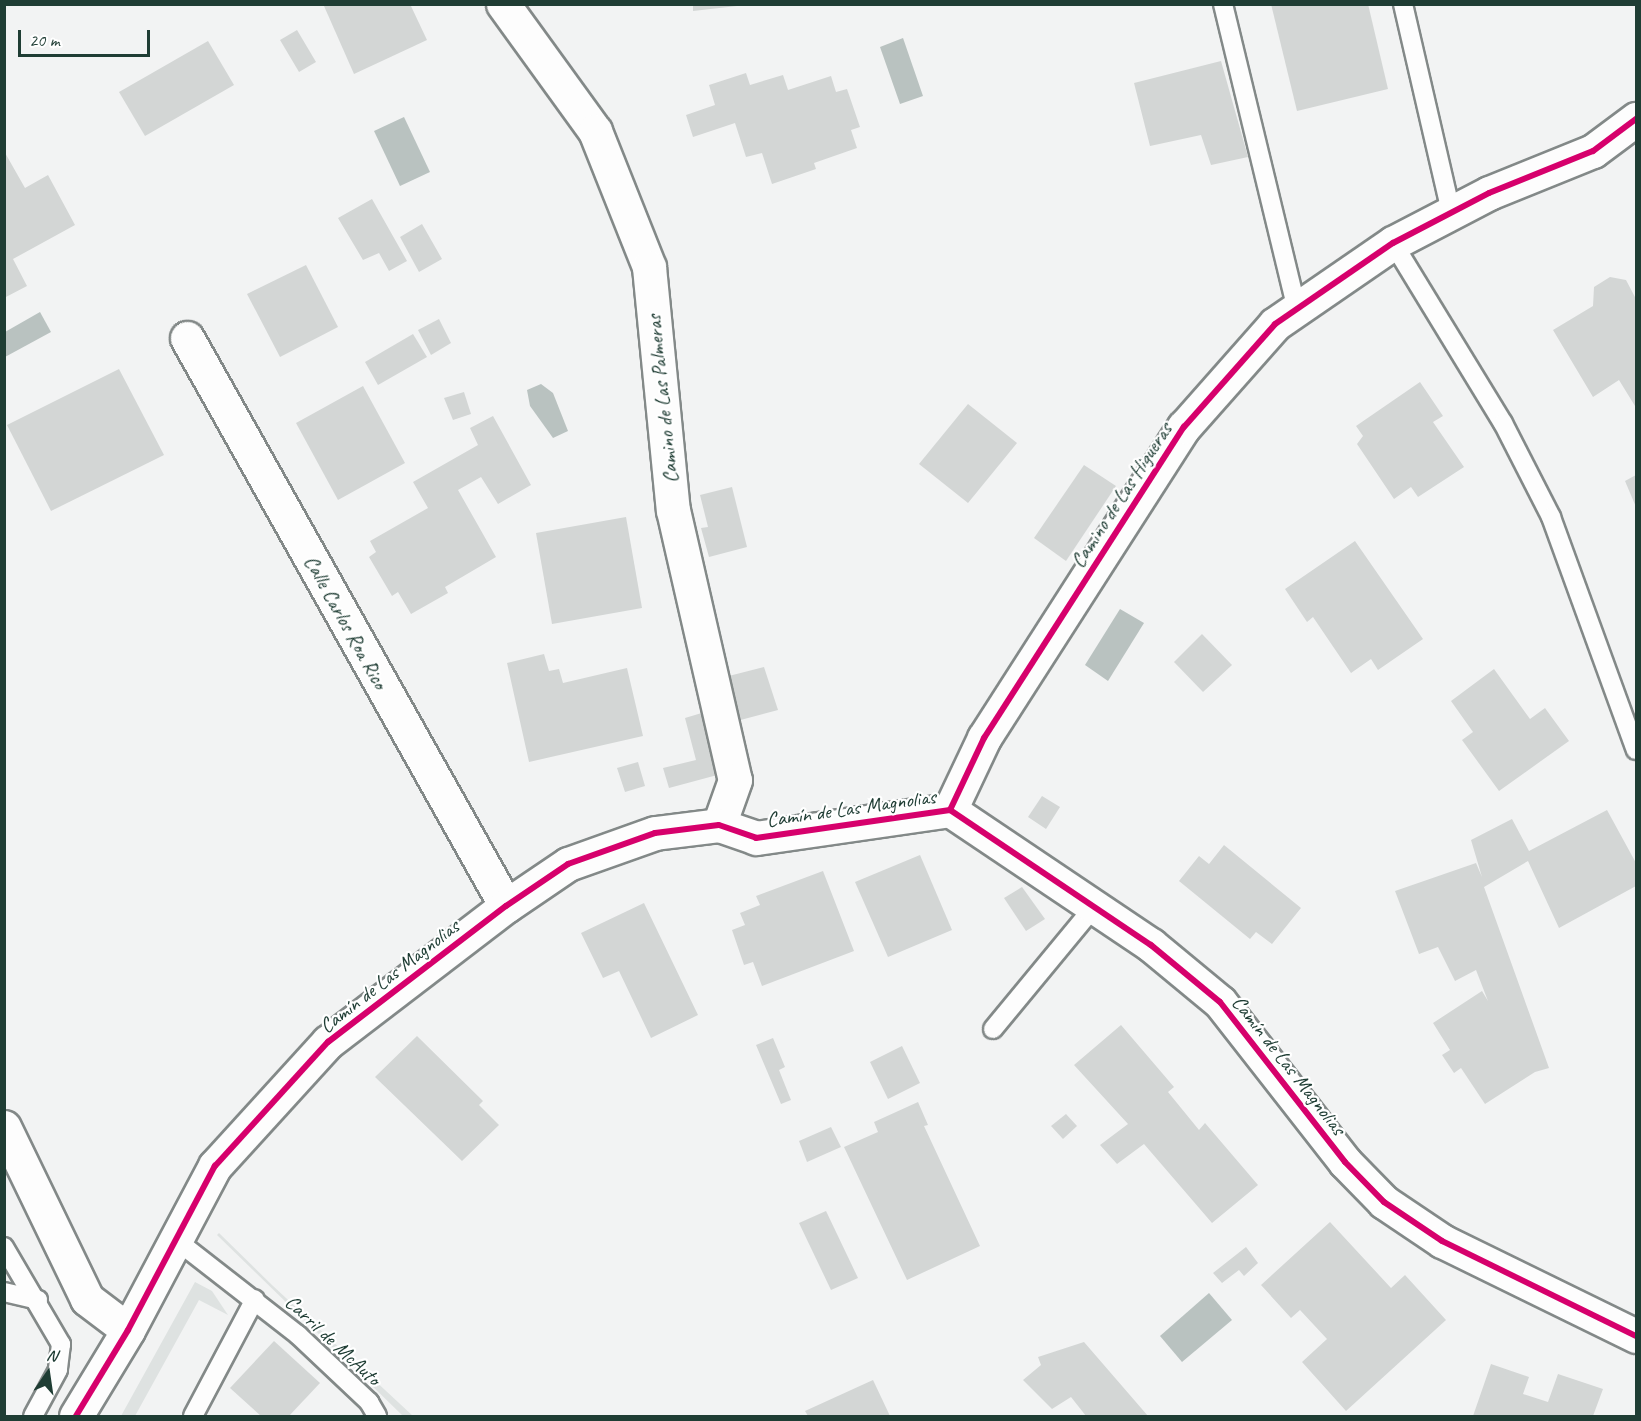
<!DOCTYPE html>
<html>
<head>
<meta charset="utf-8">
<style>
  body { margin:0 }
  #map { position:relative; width:1641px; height:1421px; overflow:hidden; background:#f2f3f3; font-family:Caveat,sans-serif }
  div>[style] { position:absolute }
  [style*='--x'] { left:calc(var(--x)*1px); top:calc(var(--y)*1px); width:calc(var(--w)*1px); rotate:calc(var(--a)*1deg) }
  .green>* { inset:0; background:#dee2e1 }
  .water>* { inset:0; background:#b9c2c0 }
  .building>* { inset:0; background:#d3d6d5 }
  .roads { filter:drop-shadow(2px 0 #838988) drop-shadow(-2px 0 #838988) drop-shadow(0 2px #838988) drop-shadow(0 -2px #838988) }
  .lane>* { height:18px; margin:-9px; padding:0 9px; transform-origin:9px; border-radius:9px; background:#fdfdfd }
  .street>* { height:33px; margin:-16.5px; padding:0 16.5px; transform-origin:16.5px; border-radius:16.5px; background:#fdfdfd }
  .cycleway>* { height:6px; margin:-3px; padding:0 3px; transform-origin:3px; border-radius:3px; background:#d6006c }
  span { translate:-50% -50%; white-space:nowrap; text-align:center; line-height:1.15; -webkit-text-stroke:4.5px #fff; paint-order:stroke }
  .street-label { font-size:21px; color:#1f3d34 }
  .frame { position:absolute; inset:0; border:6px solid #1f3d34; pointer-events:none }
  .north { position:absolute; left:18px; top:1343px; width:60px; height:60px; -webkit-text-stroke:4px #fff; paint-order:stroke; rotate:13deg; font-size:16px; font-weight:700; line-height:24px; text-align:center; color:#1f3d34 }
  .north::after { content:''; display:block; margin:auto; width:21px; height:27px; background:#1f3d34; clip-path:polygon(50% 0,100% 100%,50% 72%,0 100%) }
  .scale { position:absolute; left:18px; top:30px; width:132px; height:27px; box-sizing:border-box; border:3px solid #1f3d34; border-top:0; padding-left:8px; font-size:18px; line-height:21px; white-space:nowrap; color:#1f3d34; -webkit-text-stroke:4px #fff; paint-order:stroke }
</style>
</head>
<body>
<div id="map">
  <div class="green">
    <i style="clip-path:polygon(219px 1233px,272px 1285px,413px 1416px,403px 1416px,217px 1235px)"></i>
    <i style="clip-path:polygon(195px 1282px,212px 1291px,228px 1315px,199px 1300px,135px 1416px,121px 1416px)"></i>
  </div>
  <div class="water">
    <i style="clip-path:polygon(903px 38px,923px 96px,900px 104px,880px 47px)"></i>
    <i style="clip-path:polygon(404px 117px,430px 172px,400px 186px,374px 131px)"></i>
    <i style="clip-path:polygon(40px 312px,51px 332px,5px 357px,5px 332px)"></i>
    <i style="clip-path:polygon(541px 384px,553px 393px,568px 431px,553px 438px,530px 406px,527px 390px)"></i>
    <i style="clip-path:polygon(1120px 609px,1144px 623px,1108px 681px,1085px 665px)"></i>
    <i style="clip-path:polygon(1209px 1293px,1232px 1320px,1182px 1362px,1160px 1336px)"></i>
  </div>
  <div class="building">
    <i style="clip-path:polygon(410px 4px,427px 40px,354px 74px,324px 6px)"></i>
    <i style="clip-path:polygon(693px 4px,737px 4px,737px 6px,693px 11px)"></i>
    <i style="clip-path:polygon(1271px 4px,1368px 4px,1388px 89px,1297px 111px)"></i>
    <i style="clip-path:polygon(297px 30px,316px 62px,299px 72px,280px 40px)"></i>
    <i style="clip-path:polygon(208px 41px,234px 85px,145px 136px,119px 92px)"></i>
    <i style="clip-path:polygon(1221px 61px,1248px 157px,1211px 165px,1201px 135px,1150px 146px,1134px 83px)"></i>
    <i style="clip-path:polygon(746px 73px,750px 85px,783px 75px,788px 90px,831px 76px,836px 92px,847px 89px,860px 127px,851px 130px,857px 148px,814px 163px,816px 169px,772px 184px,762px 153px,746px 157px,735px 123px,693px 137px,686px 115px,715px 105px,709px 85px)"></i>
    <i style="clip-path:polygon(4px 151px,25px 188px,48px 175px,75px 225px,13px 259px,27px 286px,4px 298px)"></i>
    <i style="clip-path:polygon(372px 199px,407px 261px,389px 271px,379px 253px,363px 260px,338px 218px)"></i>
    <i style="clip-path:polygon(422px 224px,442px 259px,419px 272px,400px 237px)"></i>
    <i style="clip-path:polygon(306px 265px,338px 327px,280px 357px,247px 294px)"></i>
    <i style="clip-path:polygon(1610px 277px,1626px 280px,1636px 299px,1635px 406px,1619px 380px,1593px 397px,1553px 330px,1593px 306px,1594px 287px)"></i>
    <i style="clip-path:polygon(439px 319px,451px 343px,431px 355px,418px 330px)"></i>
    <i style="clip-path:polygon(413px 334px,427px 357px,378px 385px,365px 362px)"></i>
    <i style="clip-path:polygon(119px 369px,164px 455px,51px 511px,7px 425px)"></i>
    <i style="clip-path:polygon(1420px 382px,1443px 416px,1433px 422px,1464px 467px,1418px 497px,1411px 487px,1394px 499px,1357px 444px,1363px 436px,1356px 426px)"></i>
    <i style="clip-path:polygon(363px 386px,405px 463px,338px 500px,296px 423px)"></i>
    <i style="clip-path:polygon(464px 392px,471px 414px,453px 420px,444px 398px)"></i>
    <i style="clip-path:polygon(968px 404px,1017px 443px,968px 503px,919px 464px)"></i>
    <i style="clip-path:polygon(493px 416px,531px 485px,498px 504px,481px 477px,458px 490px,496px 557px,445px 587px,448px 593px,411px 614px,398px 592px,392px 596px,369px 557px,376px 552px,370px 541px,428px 508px,413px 482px,478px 445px,470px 428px)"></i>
    <i style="clip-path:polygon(1084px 465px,1116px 486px,1066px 561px,1034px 538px)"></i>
    <i style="clip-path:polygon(1636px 475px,1636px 507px,1625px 481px)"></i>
    <i style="clip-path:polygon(732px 487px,747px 547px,709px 557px,701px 528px,708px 527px,700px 495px)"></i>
    <i style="clip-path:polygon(626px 517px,642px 608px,552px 624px,536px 533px)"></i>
    <i style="clip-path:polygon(1355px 541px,1423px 639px,1378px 670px,1371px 659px,1351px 673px,1313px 617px,1307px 622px,1285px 589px)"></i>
    <i style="clip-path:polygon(1202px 634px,1232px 665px,1203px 692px,1174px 662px)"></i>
    <i style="clip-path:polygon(544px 654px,549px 671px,559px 669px,563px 683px,627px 668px,643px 736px,529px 762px,507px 663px)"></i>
    <i style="clip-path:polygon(764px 667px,778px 710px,733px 722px,721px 678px)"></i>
    <i style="clip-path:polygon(1494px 669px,1530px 719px,1545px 708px,1569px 741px,1499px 791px,1462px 740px,1473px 732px,1451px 701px)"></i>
    <i style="clip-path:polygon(705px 712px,721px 774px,669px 788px,663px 768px,696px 760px,685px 718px)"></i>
    <i style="clip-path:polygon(638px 762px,645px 786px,625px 792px,617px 768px)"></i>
    <i style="clip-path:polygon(1042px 796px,1060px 807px,1046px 829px,1028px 817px)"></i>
    <i style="clip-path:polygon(1607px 810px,1636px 863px,1636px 886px,1559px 928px,1528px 861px,1484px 887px,1549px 1068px,1535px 1072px,1485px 1104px,1461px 1068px,1454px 1073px,1442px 1055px,1450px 1050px,1433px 1023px,1482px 991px,1488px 1001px,1476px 970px,1455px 981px,1438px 947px,1419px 954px,1395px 891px,1476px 863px,1482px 877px,1471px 840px,1512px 819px,1529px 851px)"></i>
    <i style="clip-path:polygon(1224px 845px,1301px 908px,1272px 944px,1256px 932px,1250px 939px,1179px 881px,1199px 856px,1209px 864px)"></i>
    <i style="clip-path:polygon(920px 855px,952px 930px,888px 957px,855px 882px)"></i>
    <i style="clip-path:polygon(823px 871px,854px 951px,762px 986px,753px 962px,744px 965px,732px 930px,745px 925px,740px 913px,760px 905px,756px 896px)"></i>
    <i style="clip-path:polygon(1022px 887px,1045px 919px,1026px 931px,1004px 898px)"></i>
    <i style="clip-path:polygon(644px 903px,698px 1015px,651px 1038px,619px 971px,603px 978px,581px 933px)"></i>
    <i style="clip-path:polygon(1121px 1025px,1174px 1087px,1168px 1092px,1199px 1130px,1205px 1123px,1258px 1185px,1212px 1223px,1144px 1144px,1117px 1164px,1100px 1145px,1128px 1124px,1074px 1065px)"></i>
    <i style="clip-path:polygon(417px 1036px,483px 1101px,479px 1105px,499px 1125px,462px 1161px,375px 1077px)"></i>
    <i style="clip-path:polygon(773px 1038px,785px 1067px,779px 1070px,791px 1100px,781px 1104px,756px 1045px)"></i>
    <i style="clip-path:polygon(902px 1046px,920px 1083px,888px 1099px,870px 1062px)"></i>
    <i style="clip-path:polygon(918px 1102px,928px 1125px,924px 1126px,980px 1246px,907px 1280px,844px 1147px,878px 1132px,874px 1122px)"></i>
    <i style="clip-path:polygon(1066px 1114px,1077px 1126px,1063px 1139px,1051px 1126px)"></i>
    <i style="clip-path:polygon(831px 1127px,841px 1147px,807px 1162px,799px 1141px)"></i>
    <i style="clip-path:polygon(826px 1211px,858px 1278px,831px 1290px,799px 1223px)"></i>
    <i style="clip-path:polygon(1330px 1222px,1391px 1288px,1405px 1275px,1446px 1320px,1346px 1411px,1302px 1362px,1327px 1339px,1300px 1310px,1291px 1318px,1261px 1285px)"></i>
    <i style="clip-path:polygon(1246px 1247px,1258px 1263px,1244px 1276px,1239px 1270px,1222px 1283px,1213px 1273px)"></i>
    <i style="clip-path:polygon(274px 1341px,320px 1383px,289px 1416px,261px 1416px,230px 1388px)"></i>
    <i style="clip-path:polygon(1084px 1342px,1148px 1416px,1086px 1416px,1071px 1397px,1052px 1409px,1023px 1380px,1041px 1365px,1038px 1357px)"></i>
    <i style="clip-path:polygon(1491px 1364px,1529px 1377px,1523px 1394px,1548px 1402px,1558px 1374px,1603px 1389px,1593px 1416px,1473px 1416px)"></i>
    <i style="clip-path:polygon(873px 1380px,890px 1416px,808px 1416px,805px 1411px)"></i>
  </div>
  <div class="roads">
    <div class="lane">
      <i style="--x:1223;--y:4;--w:314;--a:76.4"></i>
      <i style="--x:1403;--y:4;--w:213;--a:77"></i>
      <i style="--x:1393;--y:243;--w:211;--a:58.6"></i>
      <i style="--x:1503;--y:423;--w:106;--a:62.9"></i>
      <i style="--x:1551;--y:517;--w:248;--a:70"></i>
      <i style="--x:993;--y:1029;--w:158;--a:-50.4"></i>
      <i style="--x:176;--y:1240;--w:155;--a:37.9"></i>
      <i style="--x:298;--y:1335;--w:98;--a:43.3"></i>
      <i style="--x:369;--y:1402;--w:16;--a:60"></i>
      <i style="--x:4;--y:1247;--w:113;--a:59.6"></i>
      <i style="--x:61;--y:1344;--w:26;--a:97"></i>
      <i style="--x:58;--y:1370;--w:52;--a:118.5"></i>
      <i style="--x:4;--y:1292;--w:35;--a:13"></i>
      <i style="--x:193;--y:1416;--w:132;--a:-62.1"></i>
    </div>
    <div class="street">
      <i style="--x:503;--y:4;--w:157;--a:54.1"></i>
      <i style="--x:595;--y:131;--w:146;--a:68.3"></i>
      <i style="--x:649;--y:267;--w:244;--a:84.4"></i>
      <i style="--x:673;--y:510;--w:277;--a:77.1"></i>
      <i style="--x:735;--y:780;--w:48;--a:109.6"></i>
      <i style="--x:187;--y:338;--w:651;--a:60.68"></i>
      <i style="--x:950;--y:810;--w:80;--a:-64.7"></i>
      <i style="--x:984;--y:738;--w:370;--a:-57.3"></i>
      <i style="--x:1184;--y:427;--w:137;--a:-48.5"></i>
      <i style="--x:1275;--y:324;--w:143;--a:-34.5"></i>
      <i style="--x:1393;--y:243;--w:108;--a:-27.5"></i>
      <i style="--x:1489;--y:193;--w:112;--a:-22"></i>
      <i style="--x:1593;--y:151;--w:54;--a:-36.7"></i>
      <i style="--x:4;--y:1127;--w:191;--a:64.2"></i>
      <i style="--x:87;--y:1299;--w:51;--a:37.1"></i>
      <i style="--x:76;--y:1416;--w:100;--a:-58.8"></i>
      <i style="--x:128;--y:1330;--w:186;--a:-62.1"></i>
      <i style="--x:215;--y:1166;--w:168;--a:-47.7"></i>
      <i style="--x:328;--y:1042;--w:224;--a:-37.4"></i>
      <i style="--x:506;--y:906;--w:75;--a:-34.1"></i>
      <i style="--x:568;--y:864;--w:92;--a:-19.6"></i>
      <i style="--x:655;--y:833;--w:64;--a:-7.1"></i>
      <i style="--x:719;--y:825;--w:39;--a:19"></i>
      <i style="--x:756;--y:838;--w:196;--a:-8.2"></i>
      <i style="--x:950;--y:810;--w:242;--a:33.9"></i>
      <i style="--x:1151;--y:945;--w:89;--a:39.6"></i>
      <i style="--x:1220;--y:1002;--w:203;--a:52"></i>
      <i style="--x:1345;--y:1162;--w:56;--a:45.7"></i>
      <i style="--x:1384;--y:1202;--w:70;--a:33.9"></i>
      <i style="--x:1442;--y:1241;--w:216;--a:26.1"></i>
    </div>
  </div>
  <div class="cycleway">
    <i style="--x:950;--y:810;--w:80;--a:-64.7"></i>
    <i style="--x:984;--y:738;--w:370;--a:-57.3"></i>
    <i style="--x:1184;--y:427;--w:137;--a:-48.5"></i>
    <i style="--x:1275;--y:324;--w:143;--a:-34.5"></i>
    <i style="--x:1393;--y:243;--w:108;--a:-27.5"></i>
    <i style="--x:1489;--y:193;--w:112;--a:-22"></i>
    <i style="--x:1593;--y:151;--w:54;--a:-36.7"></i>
    <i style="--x:76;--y:1416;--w:100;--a:-58.8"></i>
    <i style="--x:128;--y:1330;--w:186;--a:-62.1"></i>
    <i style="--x:215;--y:1166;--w:168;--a:-47.7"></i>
    <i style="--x:328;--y:1042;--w:224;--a:-37.4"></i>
    <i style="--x:506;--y:906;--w:75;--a:-34.1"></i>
    <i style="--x:568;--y:864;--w:92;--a:-19.6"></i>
    <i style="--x:655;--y:833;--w:64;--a:-7.1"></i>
    <i style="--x:719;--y:825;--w:39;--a:19"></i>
    <i style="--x:756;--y:838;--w:196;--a:-8.2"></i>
    <i style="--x:950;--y:810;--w:242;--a:33.9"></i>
    <i style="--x:1151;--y:945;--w:89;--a:39.6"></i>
    <i style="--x:1220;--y:1002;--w:203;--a:52"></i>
    <i style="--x:1345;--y:1162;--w:56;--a:45.7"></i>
    <i style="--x:1384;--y:1202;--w:70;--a:33.9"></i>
    <i style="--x:1442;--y:1241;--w:216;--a:26.1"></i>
  </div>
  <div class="street-label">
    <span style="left:662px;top:399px;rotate:-96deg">Camino de Las Palmeras</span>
    <span style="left:1121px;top:495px;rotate:-57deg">Camino de Las Higueras</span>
    <span style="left:346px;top:622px;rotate:61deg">Calle Carlos Roa Rico</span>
    <span style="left:851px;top:808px;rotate:-8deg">Camín de Las Magnolias</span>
    <span style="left:389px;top:976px;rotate:-38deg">Camín de Las Magnolias</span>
    <span style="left:1289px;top:1065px;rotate:52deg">Camín de Las Magnolias</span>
    <span style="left:333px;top:1340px;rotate:43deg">Carril de McAuto</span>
  </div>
  <div class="frame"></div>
  <div class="north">N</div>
  <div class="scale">20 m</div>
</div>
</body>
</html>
